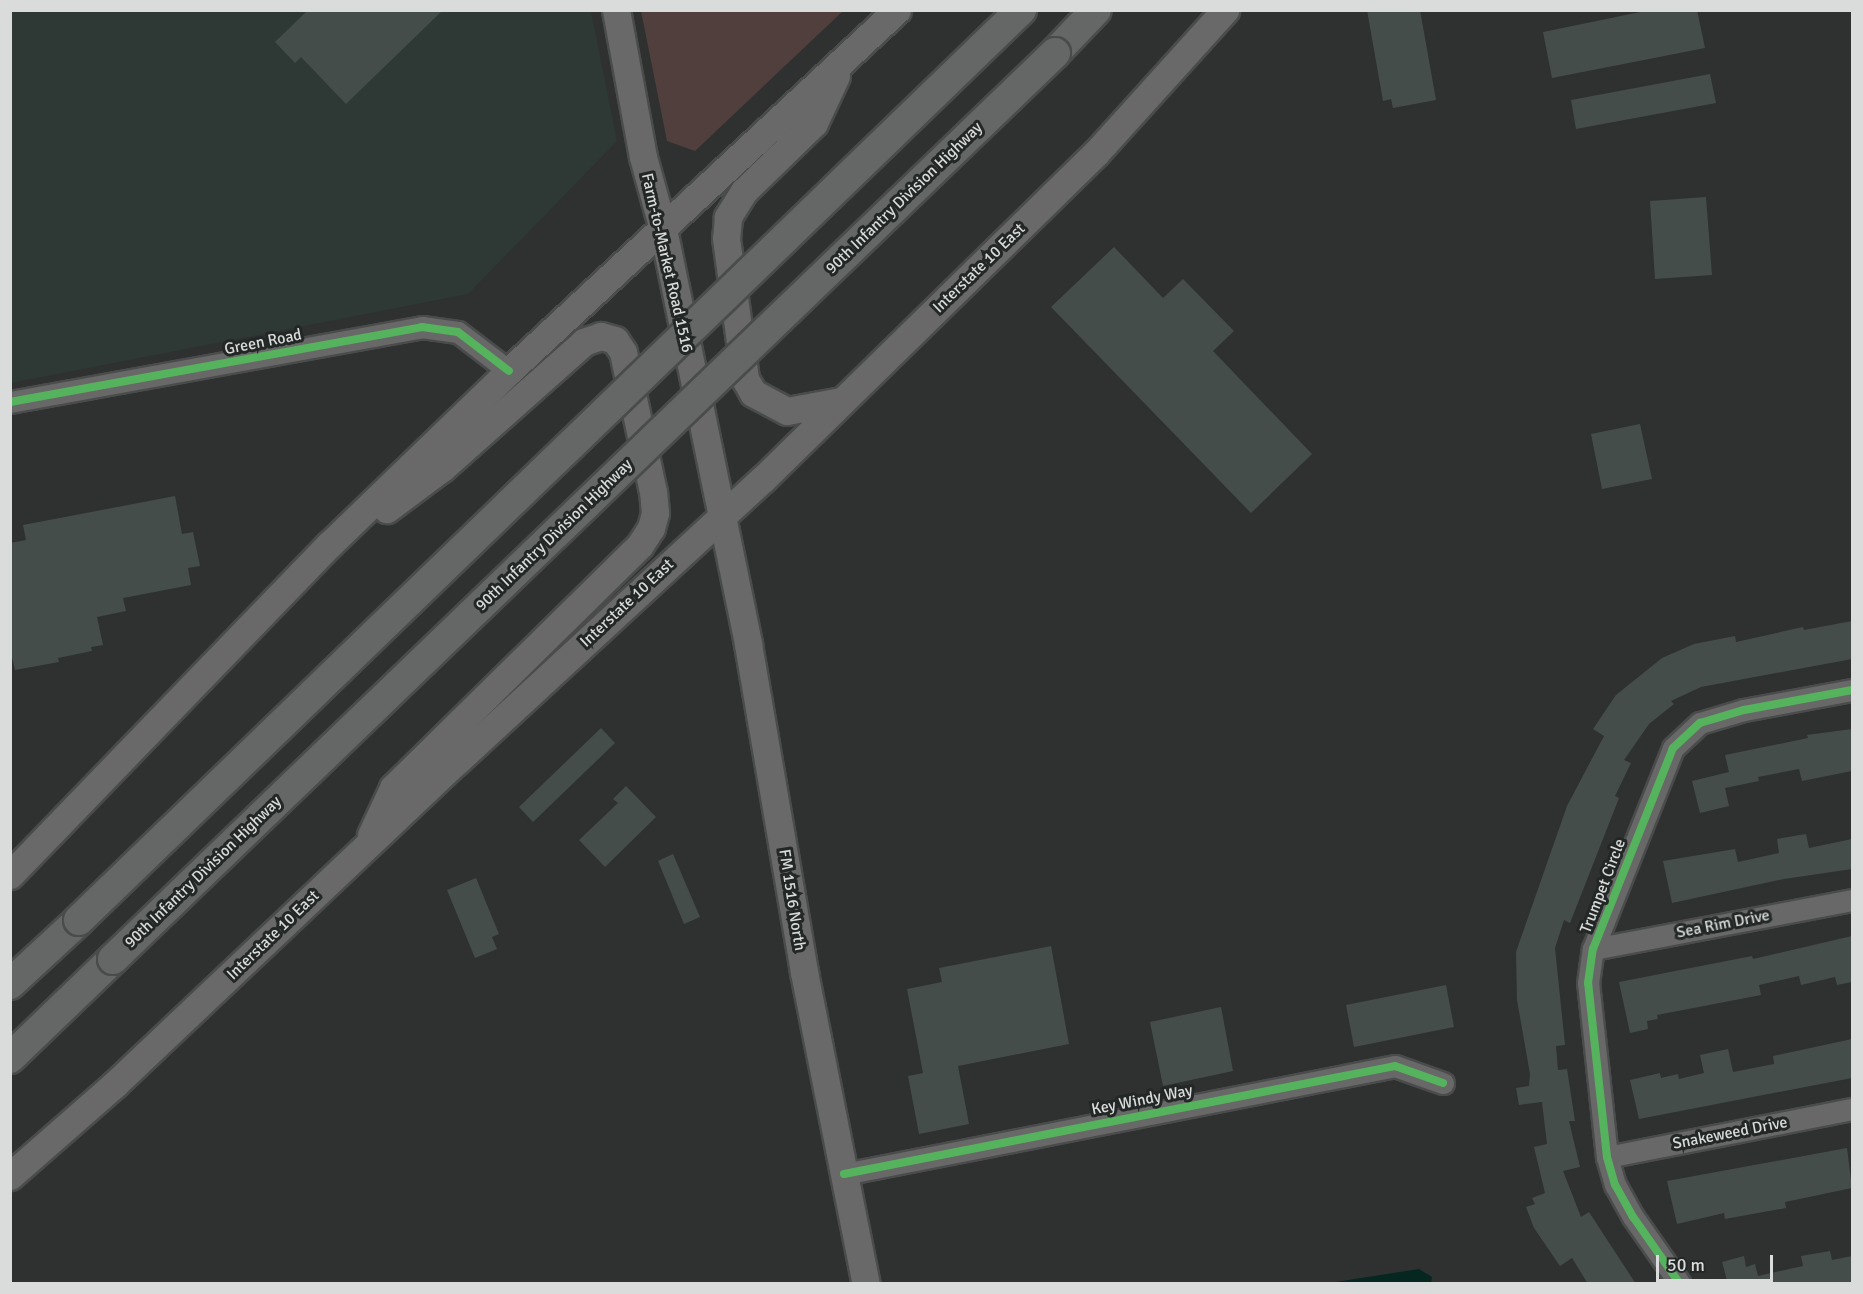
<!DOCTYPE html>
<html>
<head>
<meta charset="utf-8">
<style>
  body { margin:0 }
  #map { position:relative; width:1863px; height:1294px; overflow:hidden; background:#2e3130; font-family:Signika,sans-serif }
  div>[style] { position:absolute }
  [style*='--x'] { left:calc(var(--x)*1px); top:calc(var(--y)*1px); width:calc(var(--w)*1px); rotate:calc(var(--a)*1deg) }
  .built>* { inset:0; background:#2e3935 }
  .green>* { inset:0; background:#513f3d }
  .water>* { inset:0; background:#05271f }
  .building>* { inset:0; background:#454d4b }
  .roads { filter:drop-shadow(2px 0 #4a4c4b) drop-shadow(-2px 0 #4a4c4b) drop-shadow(0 2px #4a4c4b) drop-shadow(0 -2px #4a4c4b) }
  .minor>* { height:21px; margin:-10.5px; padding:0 10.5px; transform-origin:10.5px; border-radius:10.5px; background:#696868 }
  .major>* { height:27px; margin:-13.5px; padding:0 13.5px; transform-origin:13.5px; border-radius:13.5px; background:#696969 }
  .highway>* { height:30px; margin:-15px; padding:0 15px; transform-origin:15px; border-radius:15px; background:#656766 }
  .bridges { filter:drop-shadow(2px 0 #4a4c4b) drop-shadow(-2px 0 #4a4c4b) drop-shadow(0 2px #4a4c4b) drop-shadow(0 -2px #4a4c4b) }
  .highway-bridge>* { height:30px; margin:-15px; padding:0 15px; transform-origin:15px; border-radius:15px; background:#656766 }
  .cycleway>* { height:8px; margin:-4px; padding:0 4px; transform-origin:4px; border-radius:4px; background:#56b35d }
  span { translate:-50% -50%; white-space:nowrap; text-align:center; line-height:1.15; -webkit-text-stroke:6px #232826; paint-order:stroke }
  .street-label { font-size:16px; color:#d9dcdb }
  .frame { position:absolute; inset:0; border:12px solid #d9dcdb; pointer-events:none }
  .scale { position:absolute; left:1656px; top:1255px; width:117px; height:27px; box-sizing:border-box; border:3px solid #d9dcdb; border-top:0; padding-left:8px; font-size:18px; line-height:21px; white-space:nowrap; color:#d9dcdb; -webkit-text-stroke:4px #232826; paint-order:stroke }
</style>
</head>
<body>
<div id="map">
  <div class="built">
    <i style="clip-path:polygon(11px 11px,591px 11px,617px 141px,468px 294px,11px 383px)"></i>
  </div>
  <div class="green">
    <i style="clip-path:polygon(641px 11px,641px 10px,843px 11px,695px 151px,667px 141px)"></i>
  </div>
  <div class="water">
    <i style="clip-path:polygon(1419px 1269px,1432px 1277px,1431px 1283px,1329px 1283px)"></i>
  </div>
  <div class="building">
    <i style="clip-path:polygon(308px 10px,443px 10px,346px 104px,301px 57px,295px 63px,275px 42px)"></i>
    <i style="clip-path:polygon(1367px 10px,1420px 10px,1436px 100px,1393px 108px,1391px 99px,1383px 101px)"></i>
    <i style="clip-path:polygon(1650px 10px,1697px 10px,1705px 48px,1552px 78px,1543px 32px)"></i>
    <i style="clip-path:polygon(1710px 74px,1716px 103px,1576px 129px,1571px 100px)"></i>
    <i style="clip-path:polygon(1706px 197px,1712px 275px,1655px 279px,1650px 201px)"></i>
    <i style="clip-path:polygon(1114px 247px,1163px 298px,1183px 279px,1234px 331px,1213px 351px,1312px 454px,1251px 513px,1051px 307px)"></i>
    <i style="clip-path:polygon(1640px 424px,1652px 479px,1602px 489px,1591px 434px)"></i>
    <i style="clip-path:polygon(175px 496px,182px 534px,193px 532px,200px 566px,188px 568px,191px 585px,123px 598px,126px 611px,97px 617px,103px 645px,91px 647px,92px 651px,58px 658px,59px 662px,15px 670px,10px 649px,10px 543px,26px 540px,23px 525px)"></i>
    <i style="clip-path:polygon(1852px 621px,1852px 659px,1701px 687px,1671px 701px,1674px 704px,1649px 724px,1624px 760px,1631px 763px,1615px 796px,1619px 798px,1570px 923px,1564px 920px,1555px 948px,1565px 1045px,1556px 1046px,1558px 1070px,1567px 1069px,1575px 1121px,1569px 1121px,1580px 1167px,1563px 1171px,1581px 1217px,1589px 1212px,1636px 1284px,1588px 1284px,1572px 1258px,1560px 1266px,1534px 1228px,1526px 1207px,1535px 1204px,1532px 1198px,1545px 1193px,1534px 1147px,1547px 1144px,1542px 1102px,1519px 1105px,1516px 1088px,1529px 1086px,1530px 1074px,1517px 1000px,1516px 952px,1567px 806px,1604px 736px,1593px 729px,1616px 695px,1662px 658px,1694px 644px,1735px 636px,1736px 642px,1803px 627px,1804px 630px)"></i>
    <i style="clip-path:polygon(601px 728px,615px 743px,533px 822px,519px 807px)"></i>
    <i style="clip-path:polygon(1852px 729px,1852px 771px,1802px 781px,1799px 769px,1758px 777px,1759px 781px,1725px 788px,1729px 806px,1700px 813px,1692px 781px,1729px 772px,1725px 755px,1808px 738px,1807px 735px)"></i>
    <i style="clip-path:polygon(626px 786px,656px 817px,605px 867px,579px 840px,618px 803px,613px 799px)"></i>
    <i style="clip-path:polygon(1806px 834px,1809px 848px,1852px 839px,1852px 869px,1784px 879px,1672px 903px,1663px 861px,1735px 849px,1738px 862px,1779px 853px,1777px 839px)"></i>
    <i style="clip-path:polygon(673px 854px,700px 917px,684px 924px,658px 861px)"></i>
    <i style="clip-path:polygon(476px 878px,499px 934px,492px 937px,497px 949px,475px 958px,447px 890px)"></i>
    <i style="clip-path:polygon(1852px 936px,1852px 982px,1837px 985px,1835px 977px,1801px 985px,1799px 976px,1759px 985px,1761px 995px,1657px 1015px,1658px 1019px,1647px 1021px,1648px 1029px,1630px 1033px,1619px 982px,1752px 956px,1753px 959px)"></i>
    <i style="clip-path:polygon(1051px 946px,1069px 1044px,958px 1066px,969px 1124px,919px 1134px,908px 1076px,923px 1073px,907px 989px,942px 982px,939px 968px)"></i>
    <i style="clip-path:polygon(1446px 985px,1454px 1027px,1354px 1047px,1346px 1005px)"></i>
    <i style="clip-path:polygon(1221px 1007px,1233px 1071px,1163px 1086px,1150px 1022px)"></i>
    <i style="clip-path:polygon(1852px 1039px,1852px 1078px,1639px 1119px,1630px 1080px,1660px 1073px,1661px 1078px,1678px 1074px,1679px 1079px,1704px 1073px,1700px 1055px,1728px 1049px,1733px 1072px,1774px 1064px,1773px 1056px)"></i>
    <i style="clip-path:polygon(1847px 1148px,1852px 1188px,1785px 1202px,1786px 1208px,1725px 1219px,1724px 1213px,1677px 1224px,1667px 1181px)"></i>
    <i style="clip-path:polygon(1830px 1251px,1832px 1260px,1852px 1256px,1852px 1284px,1728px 1284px,1722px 1262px,1744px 1256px,1746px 1267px,1755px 1264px,1758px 1276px,1803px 1266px,1801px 1256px)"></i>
  </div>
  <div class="roads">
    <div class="minor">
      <i style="--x:10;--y:402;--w:419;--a:-10.3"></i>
      <i style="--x:422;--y:327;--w:36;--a:8"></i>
      <i style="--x:458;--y:332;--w:64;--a:37.4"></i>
      <i style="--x:1593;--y:949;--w:264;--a:-10.7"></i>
      <i style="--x:1607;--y:1157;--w:250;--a:-11.1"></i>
      <i style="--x:844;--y:1174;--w:561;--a:-11.09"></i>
      <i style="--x:1395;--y:1066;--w:51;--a:19.5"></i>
      <i style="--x:1680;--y:1284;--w:82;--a:-125"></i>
      <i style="--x:1633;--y:1217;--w:37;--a:-119"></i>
      <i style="--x:1615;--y:1185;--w:29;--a:-106"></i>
      <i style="--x:1607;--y:1157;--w:175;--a:-96.2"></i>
      <i style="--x:1588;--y:983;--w:34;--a:-82"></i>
      <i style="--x:1593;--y:949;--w:216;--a:-68.3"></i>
      <i style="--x:1673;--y:748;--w:37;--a:-43"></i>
      <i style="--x:1700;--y:723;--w:46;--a:-16.5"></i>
      <i style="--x:1744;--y:710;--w:110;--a:-10.5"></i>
    </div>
    <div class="major">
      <i style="--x:616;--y:10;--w:149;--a:79.6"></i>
      <i style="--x:643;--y:157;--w:75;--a:74.5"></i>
      <i style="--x:663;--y:229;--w:424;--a:78.4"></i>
      <i style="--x:748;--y:644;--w:333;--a:80.3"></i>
      <i style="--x:804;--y:972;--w:318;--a:78.8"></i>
      <i style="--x:836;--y:76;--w:52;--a:115.1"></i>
      <i style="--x:814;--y:123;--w:98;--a:135.8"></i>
      <i style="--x:744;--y:191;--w:31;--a:122"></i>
      <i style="--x:728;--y:217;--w:21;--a:95"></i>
      <i style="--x:726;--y:238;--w:142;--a:82.3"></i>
      <i style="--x:745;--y:379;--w:16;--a:60"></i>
      <i style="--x:753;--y:393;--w:38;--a:28"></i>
      <i style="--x:787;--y:411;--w:55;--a:-10.5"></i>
      <i style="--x:371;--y:835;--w:52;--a:-64.9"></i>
      <i style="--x:393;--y:788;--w:346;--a:-44.5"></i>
      <i style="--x:640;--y:545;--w:20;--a:-57"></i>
      <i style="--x:651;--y:528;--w:16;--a:-75"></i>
      <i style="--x:655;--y:513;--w:21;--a:-95"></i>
      <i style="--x:653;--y:492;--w:143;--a:-102.1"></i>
      <i style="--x:623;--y:352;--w:14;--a:-124"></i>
      <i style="--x:615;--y:340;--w:15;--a:-164"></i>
      <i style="--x:601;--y:336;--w:18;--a:161"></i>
      <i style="--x:584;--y:342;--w:190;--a:138.4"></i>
      <i style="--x:442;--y:468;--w:69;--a:143.3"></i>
      <i style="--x:10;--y:875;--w:460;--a:-46"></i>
      <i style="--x:330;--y:544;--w:249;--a:-44"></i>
      <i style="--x:509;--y:371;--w:530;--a:-42.94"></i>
      <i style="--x:10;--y:1176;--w:140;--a:-41.2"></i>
      <i style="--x:115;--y:1084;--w:470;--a:-43.4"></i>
      <i style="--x:457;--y:761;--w:416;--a:-42.7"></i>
      <i style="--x:763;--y:479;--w:466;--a:-44.4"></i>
      <i style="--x:1096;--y:153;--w:193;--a:-47.9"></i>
    </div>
    <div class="highway">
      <i style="--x:1055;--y:53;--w:59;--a:-46.4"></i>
      <i style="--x:10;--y:984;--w:94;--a:-42.8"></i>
      <i style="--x:10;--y:1058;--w:143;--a:-43.9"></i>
    </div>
  </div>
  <div class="bridges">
    <div class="highway-bridge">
      <i style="--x:79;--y:920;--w:1310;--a:-44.01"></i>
      <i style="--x:113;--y:959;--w:1307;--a:-43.88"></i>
    </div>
  </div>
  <div class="cycleway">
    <i style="--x:10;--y:402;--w:419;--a:-10.3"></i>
    <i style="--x:422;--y:327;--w:36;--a:8"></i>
    <i style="--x:458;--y:332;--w:64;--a:37.4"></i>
    <i style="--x:844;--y:1174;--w:561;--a:-11.09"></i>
    <i style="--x:1395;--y:1066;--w:51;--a:19.5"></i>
    <i style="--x:1680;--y:1284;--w:82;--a:-125"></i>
    <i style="--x:1633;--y:1217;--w:37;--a:-119"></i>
    <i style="--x:1615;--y:1185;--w:29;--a:-106"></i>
    <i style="--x:1607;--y:1157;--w:175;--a:-96.2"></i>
    <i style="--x:1588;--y:983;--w:34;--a:-82"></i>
    <i style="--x:1593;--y:949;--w:216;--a:-68.3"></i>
    <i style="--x:1673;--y:748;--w:37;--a:-43"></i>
    <i style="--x:1700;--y:723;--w:46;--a:-16.5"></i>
    <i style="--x:1744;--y:710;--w:110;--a:-10.5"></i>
  </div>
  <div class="street-label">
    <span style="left:904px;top:198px;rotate:-44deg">90th Infantry Division Highway</span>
    <span style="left:667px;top:263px;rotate:77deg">Farm-to-Market Road 1516</span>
    <span style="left:979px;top:268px;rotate:-44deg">Interstate 10 East</span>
    <span style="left:263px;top:342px;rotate:-11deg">Green Road</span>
    <span style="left:554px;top:535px;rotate:-44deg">90th Infantry Division Highway</span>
    <span style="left:627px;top:603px;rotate:-43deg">Interstate 10 East</span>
    <span style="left:203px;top:872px;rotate:-44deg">90th Infantry Division Highway</span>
    <span style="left:1603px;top:886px;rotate:-69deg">Trumpet Circle</span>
    <span style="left:792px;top:900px;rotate:81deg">FM 1516 North</span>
    <span style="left:1723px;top:924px;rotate:-11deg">Sea Rim Drive</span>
    <span style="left:273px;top:935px;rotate:-44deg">Interstate 10 East</span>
    <span style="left:1142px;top:1100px;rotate:-11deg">Key Windy Way</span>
    <span style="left:1730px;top:1133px;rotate:-11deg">Snakeweed Drive</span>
  </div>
  <div class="frame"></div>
  <div class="scale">50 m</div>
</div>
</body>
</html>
